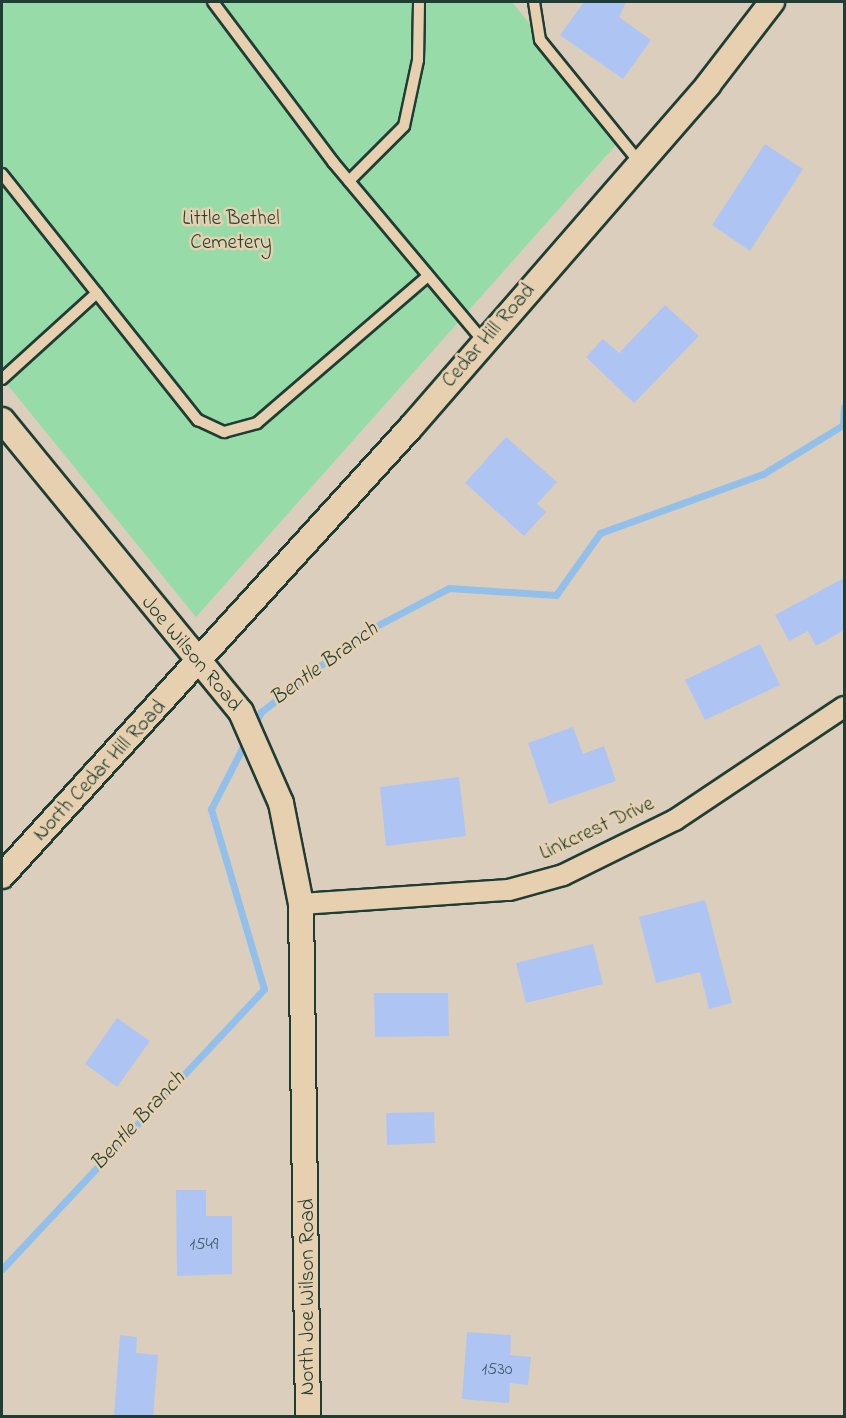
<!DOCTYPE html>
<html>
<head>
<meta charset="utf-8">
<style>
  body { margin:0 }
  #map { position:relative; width:846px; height:1418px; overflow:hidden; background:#dbcebd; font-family:"Indie Flower",sans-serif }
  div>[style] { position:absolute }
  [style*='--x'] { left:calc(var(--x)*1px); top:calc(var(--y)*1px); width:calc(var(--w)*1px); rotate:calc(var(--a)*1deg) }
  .green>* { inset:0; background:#96dba8 }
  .stream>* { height:7px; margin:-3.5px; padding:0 3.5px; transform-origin:3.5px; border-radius:3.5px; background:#93c0ea }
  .building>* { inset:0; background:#aec5f3 }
  .roads { filter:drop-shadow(2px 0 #1f3d34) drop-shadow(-2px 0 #1f3d34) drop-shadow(0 2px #1f3d34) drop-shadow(0 -2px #1f3d34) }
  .service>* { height:10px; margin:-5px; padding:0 5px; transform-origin:5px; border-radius:5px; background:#e6d0af }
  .minor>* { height:20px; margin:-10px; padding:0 10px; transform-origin:10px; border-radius:10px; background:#e6d0af }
  .tertiary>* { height:24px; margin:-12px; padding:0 12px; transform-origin:12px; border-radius:12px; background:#e6d0af }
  span { translate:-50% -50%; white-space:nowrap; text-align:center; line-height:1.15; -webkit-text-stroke:5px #e6d0af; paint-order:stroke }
  .number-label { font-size:18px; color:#435f64 }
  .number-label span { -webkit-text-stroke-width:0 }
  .park-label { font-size:21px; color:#25453a }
  .street-label { font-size:21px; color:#1f3d34 }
  .water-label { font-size:22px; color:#25443d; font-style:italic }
  .frame { position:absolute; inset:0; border:3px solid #1f3d34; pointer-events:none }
</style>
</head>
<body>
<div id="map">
  <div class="green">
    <i style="clip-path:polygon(2px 2px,512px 2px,622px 138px,196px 617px,2px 378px)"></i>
  </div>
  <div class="stream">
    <i style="--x:254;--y:725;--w:15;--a:-62"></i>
    <i style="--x:261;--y:712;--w:127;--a:-38"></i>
    <i style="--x:361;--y:634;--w:99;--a:-27.6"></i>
    <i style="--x:449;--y:588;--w:107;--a:3.7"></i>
    <i style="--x:556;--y:595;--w:76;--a:-54.6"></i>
    <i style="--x:600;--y:533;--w:173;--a:-19.9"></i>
    <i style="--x:763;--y:474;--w:94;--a:-31.5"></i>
    <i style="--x:843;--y:425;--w:18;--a:-87"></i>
    <i style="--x:2;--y:1269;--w:383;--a:-46.9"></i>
    <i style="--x:264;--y:989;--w:188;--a:-106.4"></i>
    <i style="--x:211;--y:809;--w:76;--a:-62.8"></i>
  </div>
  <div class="building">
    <i style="clip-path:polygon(584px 2px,626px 2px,619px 17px,651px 40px,623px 79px,560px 35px)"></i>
    <i style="clip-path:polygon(765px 144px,803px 169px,750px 251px,712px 225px)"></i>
    <i style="clip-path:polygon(665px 305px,699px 336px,634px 403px,586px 357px,603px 339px,619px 353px)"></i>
    <i style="clip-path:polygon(506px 437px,557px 482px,537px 504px,546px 512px,524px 536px,465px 483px)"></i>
    <i style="clip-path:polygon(844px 578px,844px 630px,816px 646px,808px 631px,789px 641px,775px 615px)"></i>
    <i style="clip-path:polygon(760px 644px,780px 685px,705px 720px,685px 680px)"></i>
    <i style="clip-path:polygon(573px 727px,583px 754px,604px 746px,616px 781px,549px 804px,528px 743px)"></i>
    <i style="clip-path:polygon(459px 777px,466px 836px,386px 846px,380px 787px)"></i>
    <i style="clip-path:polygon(705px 900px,732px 1003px,709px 1009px,700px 972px,656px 983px,639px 917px)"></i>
    <i style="clip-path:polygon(593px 944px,603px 984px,526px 1003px,516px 963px)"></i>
    <i style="clip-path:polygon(374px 993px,448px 993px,449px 1036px,375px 1037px)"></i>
    <i style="clip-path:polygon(117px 1018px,150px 1041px,117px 1087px,85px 1064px)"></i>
    <i style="clip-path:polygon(434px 1112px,435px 1143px,387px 1145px,386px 1113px)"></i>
    <i style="clip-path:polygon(176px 1190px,206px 1190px,206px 1216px,232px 1216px,232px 1274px,177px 1276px)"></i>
    <i style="clip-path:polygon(467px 1332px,511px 1335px,510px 1355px,531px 1357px,528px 1385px,510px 1383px,509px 1403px,462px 1399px)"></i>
    <i style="clip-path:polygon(120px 1335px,137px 1337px,136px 1353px,158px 1355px,153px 1416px,114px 1416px)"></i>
  </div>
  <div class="roads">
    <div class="service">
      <i style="--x:213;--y:2;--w:200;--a:53.1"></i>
      <i style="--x:333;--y:162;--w:235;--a:50"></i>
      <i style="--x:534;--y:2;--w:38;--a:81"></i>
      <i style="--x:540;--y:40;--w:157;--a:50.9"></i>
      <i style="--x:2;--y:174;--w:315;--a:51.5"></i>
      <i style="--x:198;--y:420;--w:29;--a:25"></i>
      <i style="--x:224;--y:432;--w:34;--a:-15"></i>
      <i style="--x:257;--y:423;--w:225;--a:-40.7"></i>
      <i style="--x:349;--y:181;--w:78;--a:-45"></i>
      <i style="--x:404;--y:126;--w:67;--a:-78"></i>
      <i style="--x:418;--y:60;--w:58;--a:-89"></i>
      <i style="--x:2;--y:379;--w:128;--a:-42.2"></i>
    </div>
    <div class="minor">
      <i style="--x:301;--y:904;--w:208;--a:-3.9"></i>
      <i style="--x:509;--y:890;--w:56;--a:-15.5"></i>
      <i style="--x:563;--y:875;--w:125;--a:-26.2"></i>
      <i style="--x:675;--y:820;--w:203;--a:-33.8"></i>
    </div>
    <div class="tertiary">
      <i style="--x:2;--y:420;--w:377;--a:50.7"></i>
      <i style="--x:241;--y:712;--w:99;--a:66.3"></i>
      <i style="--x:281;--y:803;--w:103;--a:78.8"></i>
      <i style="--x:301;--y:904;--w:512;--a:89.22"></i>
      <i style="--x:2;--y:876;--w:607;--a:-47.67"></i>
      <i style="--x:411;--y:427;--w:453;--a:-49"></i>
      <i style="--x:708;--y:85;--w:105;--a:-52.4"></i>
    </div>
  </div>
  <div class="number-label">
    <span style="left:204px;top:1245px">1549</span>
    <span style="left:497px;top:1370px">1530</span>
  </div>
  <div class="park-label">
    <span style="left:231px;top:231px">Little Bethel<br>Cemetery</span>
  </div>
  <div class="street-label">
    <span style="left:489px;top:336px;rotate:-49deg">Cedar Hill Road</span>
    <span style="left:191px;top:654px;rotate:50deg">Joe Wilson Road</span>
    <span style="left:100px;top:771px;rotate:-47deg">North Cedar Hill Road</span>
    <span style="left:597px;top:829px;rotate:-25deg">Linkcrest Drive</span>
    <span style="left:308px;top:1297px;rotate:-90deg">North Joe Wilson Road</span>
  </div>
  <div class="water-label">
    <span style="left:325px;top:665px;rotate:-36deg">Bentle Branch</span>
    <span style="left:139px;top:1122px;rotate:-47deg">Bentle Branch</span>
  </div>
  <div class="frame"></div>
</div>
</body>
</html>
